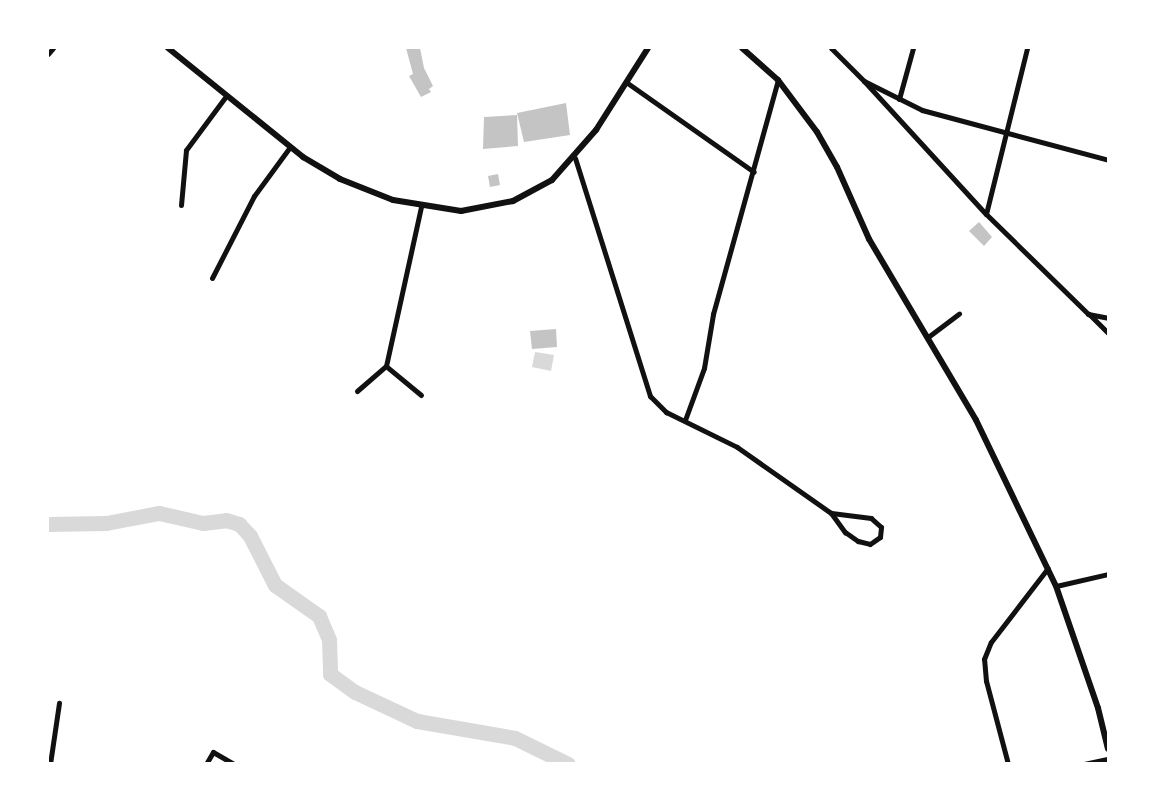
<!DOCTYPE html>
<html>
<head>
<meta charset="utf-8">
<style>
  body { margin:0 }
  #map { position:relative; width:1156px; height:811px; overflow:hidden; background:#fff; font-family:Georgia,serif }
  div>[style] { position:absolute }
  [style*='--x'] { left:calc(var(--x)*1px); top:calc(var(--y)*1px); width:calc(var(--w)*1px); rotate:calc(var(--a)*1deg) }
  .water>* { inset:0; background:#d9d9d9 }
  .river>* { height:15px; margin:-7.5px; padding:0 7.5px; transform-origin:7.5px; border-radius:7.5px; background:#d9d9d9 }
  .building>* { inset:0; background:#c4c4c4 }
  .minor>* { height:5px; margin:-2.5px; padding:0 2.5px; transform-origin:2.5px; border-radius:2.5px; background:#111 }
  .tertiary>* { height:6px; margin:-3px; padding:0 3px; transform-origin:3px; border-radius:3px; background:#111 }
  span { translate:-50% -50%; white-space:nowrap; text-align:center; line-height:1.15; -webkit-text-stroke:5px #fff; paint-order:stroke }
  .frame { position:absolute; inset:0; border:49px solid #fff; pointer-events:none }
</style>
</head>
<body>
<div id="map">
  <div class="water">
    <i style="clip-path:polygon(535px 352px,554px 355px,551px 371px,532px 367px)"></i>
  </div>
  <div class="river">
    <i style="--x:48;--y:524;--w:58;--a:-1"></i>
    <i style="--x:106;--y:523;--w:54;--a:-10.7"></i>
    <i style="--x:159;--y:513;--w:45;--a:12.8"></i>
    <i style="--x:203;--y:523;--w:23;--a:-7"></i>
    <i style="--x:226;--y:520;--w:14;--a:17"></i>
    <i style="--x:239;--y:524;--w:16;--a:47"></i>
    <i style="--x:250;--y:536;--w:55;--a:63"></i>
    <i style="--x:275;--y:585;--w:54;--a:35.2"></i>
    <i style="--x:319;--y:616;--w:26;--a:67"></i>
    <i style="--x:329;--y:640;--w:34;--a:88"></i>
    <i style="--x:330;--y:674;--w:31;--a:36"></i>
    <i style="--x:355;--y:692;--w:68;--a:25.1"></i>
    <i style="--x:417;--y:721;--w:99;--a:9.8"></i>
    <i style="--x:515;--y:738;--w:59;--a:26.1"></i>
  </div>
  <div class="building">
    <i style="clip-path:polygon(406px 48px,420px 48px,424px 68px,433px 86px,429px 89px,431px 92px,421px 97px,409px 76px,413px 74px)"></i>
    <i style="clip-path:polygon(566px 103px,570px 135px,524px 142px,517px 113px)"></i>
    <i style="clip-path:polygon(517px 115px,518px 146px,483px 149px,484px 117px)"></i>
    <i style="clip-path:polygon(498px 174px,500px 185px,490px 187px,488px 176px)"></i>
    <i style="clip-path:polygon(979px 222px,992px 237px,984px 246px,969px 231px)"></i>
    <i style="clip-path:polygon(556px 329px,557px 347px,532px 349px,530px 331px)"></i>
  </div>
  <div class="minor">
    <i style="--x:831;--y:48;--w:47;--a:45"></i>
    <i style="--x:864;--y:81;--w:65;--a:26.6"></i>
    <i style="--x:922;--y:110;--w:193;--a:15"></i>
    <i style="--x:48;--y:54;--w:8;--a:-50"></i>
    <i style="--x:864;--y:81;--w:180;--a:47.5"></i>
    <i style="--x:986;--y:214;--w:143;--a:44.4"></i>
    <i style="--x:1088;--y:314;--w:20;--a:11"></i>
    <i style="--x:626;--y:82;--w:156;--a:35.1"></i>
    <i style="--x:899;--y:99;--w:53;--a:-74.6"></i>
    <i style="--x:575;--y:158;--w:250;--a:72.5"></i>
    <i style="--x:650;--y:396;--w:23;--a:45"></i>
    <i style="--x:666;--y:412;--w:79;--a:26.2"></i>
    <i style="--x:737;--y:447;--w:115;--a:35.1"></i>
    <i style="--x:831;--y:513;--w:24;--a:54"></i>
    <i style="--x:845;--y:532;--w:16;--a:35"></i>
    <i style="--x:858;--y:541;--w:12;--a:14"></i>
    <i style="--x:870;--y:544;--w:12;--a:-35"></i>
    <i style="--x:880;--y:537;--w:10;--a:-84"></i>
    <i style="--x:881;--y:527;--w:13;--a:-138"></i>
    <i style="--x:871;--y:518;--w:40;--a:-172.9"></i>
    <i style="--x:181;--y:205;--w:55;--a:-84.8"></i>
    <i style="--x:186;--y:150;--w:67;--a:-53.5"></i>
    <i style="--x:986;--y:214;--w:171;--a:-76.1"></i>
    <i style="--x:212;--y:278;--w:92;--a:-62.9"></i>
    <i style="--x:254;--y:196;--w:61;--a:-53.7"></i>
    <i style="--x:1089;--y:314;--w:27;--a:45"></i>
    <i style="--x:928;--y:337;--w:39;--a:-37"></i>
    <i style="--x:357;--y:391;--w:38;--a:-41"></i>
    <i style="--x:421;--y:395;--w:45;--a:-140.4"></i>
    <i style="--x:386;--y:366;--w:163;--a:-77.6"></i>
    <i style="--x:685;--y:420;--w:55;--a:-69.9"></i>
    <i style="--x:704;--y:368;--w:55;--a:-80.5"></i>
    <i style="--x:713;--y:314;--w:243;--a:-74.5"></i>
    <i style="--x:1056;--y:586;--w:53;--a:-13"></i>
    <i style="--x:50;--y:764;--w:62;--a:-81.6"></i>
    <i style="--x:206;--y:764;--w:14;--a:-60"></i>
    <i style="--x:213;--y:752;--w:24;--a:30"></i>
    <i style="--x:1008;--y:764;--w:86;--a:-104.8"></i>
    <i style="--x:986;--y:681;--w:22;--a:-95"></i>
    <i style="--x:984;--y:659;--w:18;--a:-68"></i>
    <i style="--x:991;--y:642;--w:93;--a:-52.4"></i>
    <i style="--x:1084;--y:764;--w:25;--a:-12"></i>
  </div>
  <div class="tertiary">
    <i style="--x:168;--y:48;--w:174;--a:38.9"></i>
    <i style="--x:303;--y:157;--w:43;--a:30.7"></i>
    <i style="--x:340;--y:179;--w:57;--a:21.6"></i>
    <i style="--x:393;--y:200;--w:69;--a:9.2"></i>
    <i style="--x:461;--y:211;--w:53;--a:-10.9"></i>
    <i style="--x:513;--y:201;--w:44;--a:-28.3"></i>
    <i style="--x:552;--y:180;--w:67;--a:-48.7"></i>
    <i style="--x:596;--y:130;--w:97;--a:-57.6"></i>
    <i style="--x:742;--y:48;--w:48;--a:41.6"></i>
    <i style="--x:778;--y:80;--w:65;--a:53.1"></i>
    <i style="--x:817;--y:132;--w:40;--a:60.3"></i>
    <i style="--x:837;--y:167;--w:79;--a:66"></i>
    <i style="--x:869;--y:239;--w:210;--a:59.4"></i>
    <i style="--x:976;--y:420;--w:184;--a:64.3"></i>
    <i style="--x:1056;--y:586;--w:129;--a:71"></i>
    <i style="--x:1098;--y:708;--w:42;--a:76.3"></i>
  </div>
  <div class="frame"></div>
</div>
</body>
</html>
